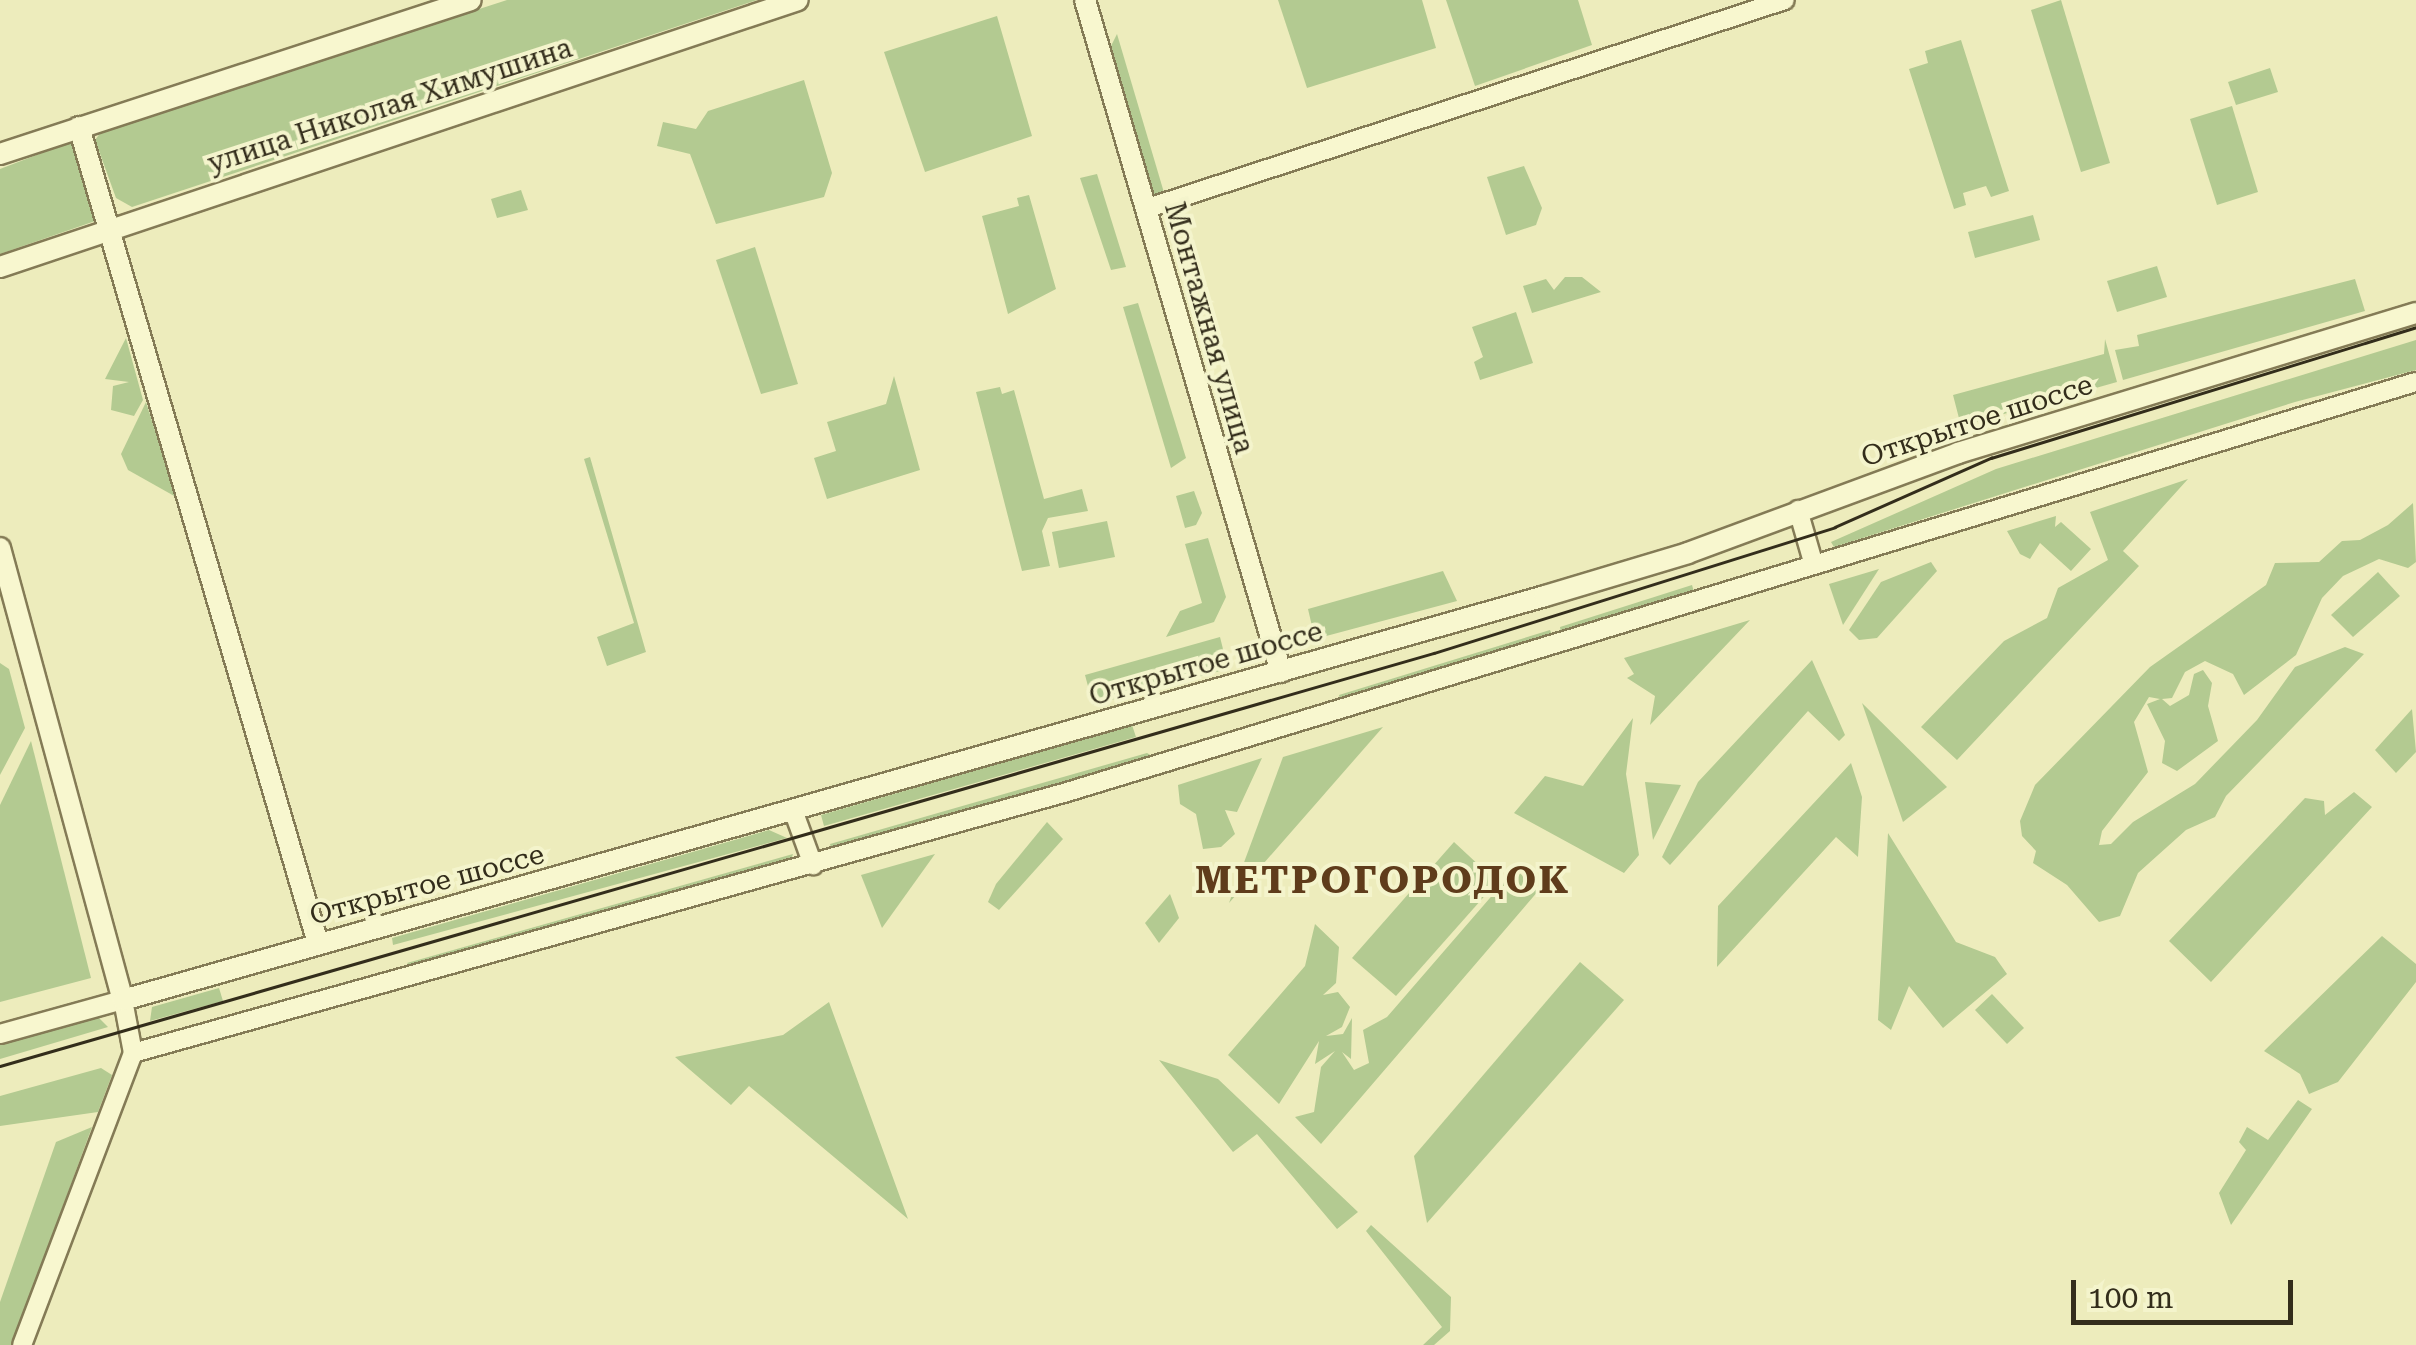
<!DOCTYPE html>
<html>
<head>
<meta charset="utf-8">
<style>
  body { margin:0 }
  #map { position:relative; width:2416px; height:1345px; overflow:hidden; background:#edecbc; font-family:"Roboto Serif",serif }
  div>[style] { position:absolute }
  [style*='--x'] { left:calc(var(--x)*1px); top:calc(var(--y)*1px); width:calc(var(--w)*1px); rotate:calc(var(--a)*1deg) }
  .green>* { inset:0; background:#b3ca91 }
  .roads { filter:drop-shadow(2px 0 #847b56) drop-shadow(-2px 0 #847b56) drop-shadow(0 2px #847b56) drop-shadow(0 -2px #847b56) }
  .minor>* { height:18px; margin:-9px; padding:0 9px; transform-origin:9px; border-radius:9px; background:#f8f7cf }
  .tertiary>* { height:20px; margin:-10px; padding:0 10px; transform-origin:10px; border-radius:10px; background:#f8f7cf }
  .tram>* { height:2.5px; margin:-1.25px; padding:0 1.25px; transform-origin:1.25px; border-radius:1.25px; background:#332d1b }
  span { translate:-50% -50%; white-space:nowrap; text-align:center; line-height:1.15; -webkit-text-stroke:8px #f4f4cc; paint-order:stroke }
  .street-label { font-size:28px; color:#332d1b }
  .district-label { font-size:38px; color:#5f3c1b; font-weight:700; letter-spacing:2.5px }
  .scale { position:absolute; left:2071px; top:1280px; width:222px; height:45px; box-sizing:border-box; border:5px solid #332d1b; border-top:0; padding-left:12px; font-size:30px; line-height:35px; white-space:nowrap; color:#332d1b; -webkit-text-stroke:8px #f4f4cc; paint-order:stroke }
</style>
</head>
<body>
<div id="map">
  <div class="green">
    <i style="clip-path:polygon(507px 0,757px 0,132px 207px,116px 198px,95px 140px,101px 132px)"></i>
    <i style="clip-path:polygon(1278px 0,1422px 0,1436px 48px,1307px 88px)"></i>
    <i style="clip-path:polygon(1446px 0,1578px 0,1592px 45px,1475px 86px)"></i>
    <i style="clip-path:polygon(2061px 0,2110px 163px,2081px 172px,2031px 10px)"></i>
    <i style="clip-path:polygon(997px 16px,1032px 136px,925px 172px,884px 52px)"></i>
    <i style="clip-path:polygon(1117px 34px,1165px 196px,1150px 200px,1108px 52px)"></i>
    <i style="clip-path:polygon(1961px 40px,2009px 191px,1991px 197px,1986px 186px,1963px 193px,1966px 205px,1954px 209px,1909px 69px,1928px 63px,1925px 51px)"></i>
    <i style="clip-path:polygon(2270px 68px,2278px 92px,2236px 105px,2228px 82px)"></i>
    <i style="clip-path:polygon(804px 80px,832px 173px,824px 197px,716px 224px,690px 154px,657px 146px,663px 122px,696px 129px,708px 111px)"></i>
    <i style="clip-path:polygon(2232px 106px,2258px 192px,2217px 205px,2190px 119px)"></i>
    <i style="clip-path:polygon(73px 141px,101px 219px,0 254px,0 169px)"></i>
    <i style="clip-path:polygon(1524px 166px,1542px 208px,1536px 225px,1506px 235px,1487px 177px)"></i>
    <i style="clip-path:polygon(1097px 174px,1126px 267px,1111px 270px,1080px 178px)"></i>
    <i style="clip-path:polygon(521px 190px,528px 210px,497px 218px,491px 199px)"></i>
    <i style="clip-path:polygon(1029px 195px,1056px 289px,1008px 314px,982px 216px,1019px 206px,1017px 198px)"></i>
    <i style="clip-path:polygon(2033px 215px,2040px 240px,1975px 258px,1968px 232px)"></i>
    <i style="clip-path:polygon(755px 247px,798px 384px,761px 394px,716px 260px)"></i>
    <i style="clip-path:polygon(2157px 266px,2167px 297px,2117px 312px,2107px 281px)"></i>
    <i style="clip-path:polygon(1565px 277px,1582px 277px,1601px 292px,1532px 313px,1523px 286px,1546px 279px,1554px 290px)"></i>
    <i style="clip-path:polygon(2355px 279px,2365px 311px,2123px 380px,2115px 350px,2139px 346px,2137px 335px)"></i>
    <i style="clip-path:polygon(1138px 303px,1186px 458px,1171px 468px,1123px 307px)"></i>
    <i style="clip-path:polygon(1516px 312px,1533px 363px,1480px 380px,1474px 362px,1483px 357px,1472px 327px)"></i>
    <i style="clip-path:polygon(126px 338px,143px 400px,134px 416px,111px 410px,113px 386px,129px 382px,105px 379px)"></i>
    <i style="clip-path:polygon(2105px 339px,2117px 382px,1961px 426px,1953px 395px,2104px 354px)"></i>
    <i style="clip-path:polygon(2416px 340px,2416px 370px,2295px 402px,1834px 547px,1831px 542px,1996px 469px)"></i>
    <i style="clip-path:polygon(894px 376px,920px 470px,827px 499px,814px 458px,836px 451px,827px 422px,886px 404px)"></i>
    <i style="clip-path:polygon(1000px 387px,1002px 394px,1014px 390px,1044px 499px,1082px 489px,1088px 511px,1048px 518px,1042px 531px,1050px 566px,1022px 571px,976px 392px)"></i>
    <i style="clip-path:polygon(146px 402px,176px 497px,128px 470px,121px 454px)"></i>
    <i style="clip-path:polygon(590px 457px,646px 652px,607px 666px,597px 637px,634px 623px,584px 459px)"></i>
    <i style="clip-path:polygon(2188px 479px,2123px 551px,2139px 566px,1957px 760px,1921px 727px,2004px 641px,2047px 618px,2058px 588px,2108px 560px,2090px 512px)"></i>
    <i style="clip-path:polygon(1194px 491px,1202px 513px,1196px 525px,1185px 528px,1176px 496px)"></i>
    <i style="clip-path:polygon(2413px 503px,2416px 562px,2408px 568px,2379px 559px,2343px 576px,2322px 598px,2296px 655px,2244px 695px,2233px 674px,2205px 661px,2185px 672px,2172px 698px,2162px 699px,2170px 706px,2189px 695px,2194px 674px,2203px 670px,2212px 683px,2208px 706px,2218px 741px,2177px 771px,2162px 763px,2165px 741px,2147px 704px,2160px 699px,2149px 697px,2134px 722px,2148px 772px,2102px 831px,2099px 845px,2111px 844px,2133px 822px,2195px 784px,2257px 720px,2295px 667px,2345px 647px,2364px 654px,2226px 796px,2215px 817px,2186px 830px,2138px 873px,2120px 916px,2099px 922px,2067px 885px,2033px 863px,2036px 851px,2022px 836px,2020px 821px,2035px 785px,2150px 667px,2266px 585px,2275px 563px,2319px 562px,2342px 541px,2360px 540px,2388px 525px)"></i>
    <i style="clip-path:polygon(2056px 516px,2055px 527px,2061px 522px,2091px 549px,2071px 571px,2040px 543px,2030px 559px,2020px 554px,2007px 531px)"></i>
    <i style="clip-path:polygon(1107px 521px,1115px 557px,1059px 568px,1052px 532px)"></i>
    <i style="clip-path:polygon(1208px 538px,1226px 597px,1214px 622px,1166px 637px,1180px 611px,1202px 603px,1185px 544px)"></i>
    <i style="clip-path:polygon(1931px 562px,1937px 571px,1877px 638px,1859px 640px,1849px 630px,1881px 582px)"></i>
    <i style="clip-path:polygon(1879px 569px,1843px 625px,1829px 584px)"></i>
    <i style="clip-path:polygon(1443px 571px,1457px 601px,1315px 639px,1308px 609px)"></i>
    <i style="clip-path:polygon(2378px 572px,2400px 596px,2353px 637px,2331px 615px)"></i>
    <i style="clip-path:polygon(1692px 585px,1694px 592px,1561px 633px,1560px 627px)"></i>
    <i style="clip-path:polygon(1750px 620px,1650px 725px,1655px 696px,1627px 678px,1634px 674px,1624px 658px)"></i>
    <i style="clip-path:polygon(1550px 630px,1553px 637px,1341px 703px,1339px 695px)"></i>
    <i style="clip-path:polygon(1220px 637px,1228px 669px,1093px 705px,1085px 675px)"></i>
    <i style="clip-path:polygon(1812px 660px,1845px 735px,1839px 741px,1808px 711px,1670px 865px,1662px 857px,1698px 782px)"></i>
    <i style="clip-path:polygon(0 663px,9px 669px,25px 728px,0 775px)"></i>
    <i style="clip-path:polygon(1862px 703px,1947px 787px,1903px 822px)"></i>
    <i style="clip-path:polygon(2412px 709px,2416px 752px,2396px 773px,2375px 750px)"></i>
    <i style="clip-path:polygon(1633px 718px,1626px 774px,1639px 855px,1624px 873px,1514px 813px,1545px 776px,1583px 786px)"></i>
    <i style="clip-path:polygon(1132px 725px,1136px 737px,824px 826px,821px 815px)"></i>
    <i style="clip-path:polygon(1383px 727px,1229px 903px,1283px 757px)"></i>
    <i style="clip-path:polygon(31px 741px,91px 978px,0 1002px,0 805px)"></i>
    <i style="clip-path:polygon(1147px 753px,1157px 759px,832px 851px,830px 844px)"></i>
    <i style="clip-path:polygon(1262px 758px,1237px 812px,1225px 810px,1235px 834px,1221px 847px,1203px 849px,1196px 814px,1180px 804px,1178px 785px)"></i>
    <i style="clip-path:polygon(1851px 763px,1862px 797px,1858px 857px,1836px 837px,1717px 967px,1718px 906px)"></i>
    <i style="clip-path:polygon(1645px 782px,1681px 785px,1653px 840px)"></i>
    <i style="clip-path:polygon(2354px 792px,2372px 807px,2211px 982px,2169px 941px,2305px 798px,2324px 801px,2325px 815px)"></i>
    <i style="clip-path:polygon(1047px 822px,1063px 839px,999px 910px,988px 902px,996px 884px)"></i>
    <i style="clip-path:polygon(769px 830px,787px 838px,393px 945px,392px 938px)"></i>
    <i style="clip-path:polygon(1888px 833px,1956px 942px,1995px 957px,2007px 974px,1943px 1028px,1909px 986px,1891px 1030px,1878px 1020px)"></i>
    <i style="clip-path:polygon(1454px 842px,1497px 882px,1396px 996px,1352px 958px)"></i>
    <i style="clip-path:polygon(793px 854px,790px 863px,414px 969px,407px 963px)"></i>
    <i style="clip-path:polygon(935px 854px,882px 928px,861px 875px)"></i>
    <i style="clip-path:polygon(1515px 869px,1539px 890px,1321px 1144px,1295px 1117px,1314px 1112px,1321px 1067px,1335px 1051px,1315px 1064px,1319px 1041px,1279px 1104px,1228px 1055px,1305px 966px,1315px 924px,1339px 947px,1336px 983px,1323px 995px,1338px 992px,1350px 1007px,1342px 1027px,1326px 1036px,1343px 1034px,1352px 1018px,1351px 1059px,1342px 1052px,1354px 1070px,1369px 1063px,1363px 1030px,1387px 1017px)"></i>
    <i style="clip-path:polygon(1170px 894px,1179px 918px,1159px 943px,1145px 923px)"></i>
    <i style="clip-path:polygon(2382px 936px,2416px 964px,2416px 982px,2338px 1082px,2309px 1094px,2300px 1074px,2264px 1051px)"></i>
    <i style="clip-path:polygon(1580px 962px,1624px 1000px,1427px 1223px,1414px 1156px)"></i>
    <i style="clip-path:polygon(219px 988px,223px 1001px,150px 1021px,152px 1007px)"></i>
    <i style="clip-path:polygon(1992px 994px,2024px 1028px,2007px 1044px,1975px 1010px)"></i>
    <i style="clip-path:polygon(829px 1002px,908px 1219px,749px 1086px,731px 1105px,675px 1057px,783px 1035px)"></i>
    <i style="clip-path:polygon(98px 1017px,108px 1027px,0 1059px,0 1043px)"></i>
    <i style="clip-path:polygon(1159px 1060px,1218px 1079px,1358px 1212px,1337px 1229px,1257px 1134px,1233px 1152px)"></i>
    <i style="clip-path:polygon(101px 1068px,112px 1075px,98px 1112px,0 1126px,0 1096px)"></i>
    <i style="clip-path:polygon(2298px 1100px,2312px 1109px,2231px 1225px,2219px 1193px,2246px 1150px,2239px 1142px,2247px 1127px,2268px 1140px)"></i>
    <i style="clip-path:polygon(92px 1127px,12px 1345px,0 1345px,0 1302px,56px 1142px)"></i>
    <i style="clip-path:polygon(1371px 1225px,1451px 1297px,1450px 1331px,1434px 1345px,1423px 1345px,1442px 1327px,1366px 1231px)"></i>
  </div>
  <div class="roads">
    <div class="minor">
      <i style="--x:1145;--y:209;--w:673;--a:-18.09"></i>
      <i style="--x:1798;--y:510;--w:54;--a:73.9"></i>
      <i style="--x:793;--y:810;--w:59;--a:70"></i>
      <i style="--x:0;--y:1034;--w:128;--a:-15.5"></i>
      <i style="--x:123;--y:1000;--w:54;--a:79.3"></i>
      <i style="--x:133;--y:1053;--w:312;--a:110.8"></i>
      <i style="--x:133;--y:1053;--w:970;--a:-15.61"></i>
      <i style="--x:1067;--y:792;--w:1410;--a:-16.91"></i>
    </div>
    <div class="tertiary">
      <i style="--x:1085;--y:0;--w:700;--a:73.74"></i>
      <i style="--x:79;--y:127;--w:850;--a:73.68"></i>
      <i style="--x:0;--y:154;--w:495;--a:-18.1"></i>
      <i style="--x:0;--y:267;--w:841;--a:-18.5"></i>
      <i style="--x:0;--y:548;--w:468;--a:74.8"></i>
      <i style="--x:123;--y:1000;--w:1478;--a:-15.86"></i>
      <i style="--x:1545;--y:596;--w:149;--a:-16.7"></i>
      <i style="--x:1688;--y:553;--w:288;--a:-20.3"></i>
      <i style="--x:1958;--y:453;--w:479;--a:-17"></i>
    </div>
  </div>
  <div class="tram">
    <i style="--x:0;--y:1066;--w:1492;--a:-16.07"></i>
    <i style="--x:1434;--y:653;--w:420;--a:-17.4"></i>
    <i style="--x:1835;--y:527;--w:171;--a:-23.9"></i>
    <i style="--x:1991;--y:458;--w:445;--a:-17.1"></i>
  </div>
  <div class="street-label">
    <span style="left:390px;top:106px;rotate:-18deg">улица Николая Химушина</span>
    <span style="left:1209px;top:328px;rotate:74deg">Монтажная улица</span>
    <span style="left:1977px;top:421px;rotate:-18deg">Открытое шоссе</span>
    <span style="left:1206px;top:664px;rotate:-16deg">Открытое шоссе</span>
    <span style="left:427px;top:885px;rotate:-15deg">Открытое шоссе</span>
  </div>
  <div class="district-label">
    <span style="left:1383px;top:881px">МЕТРОГОРОДОК</span>
  </div>
  <div class="scale">100 m</div>
</div>
</body>
</html>
